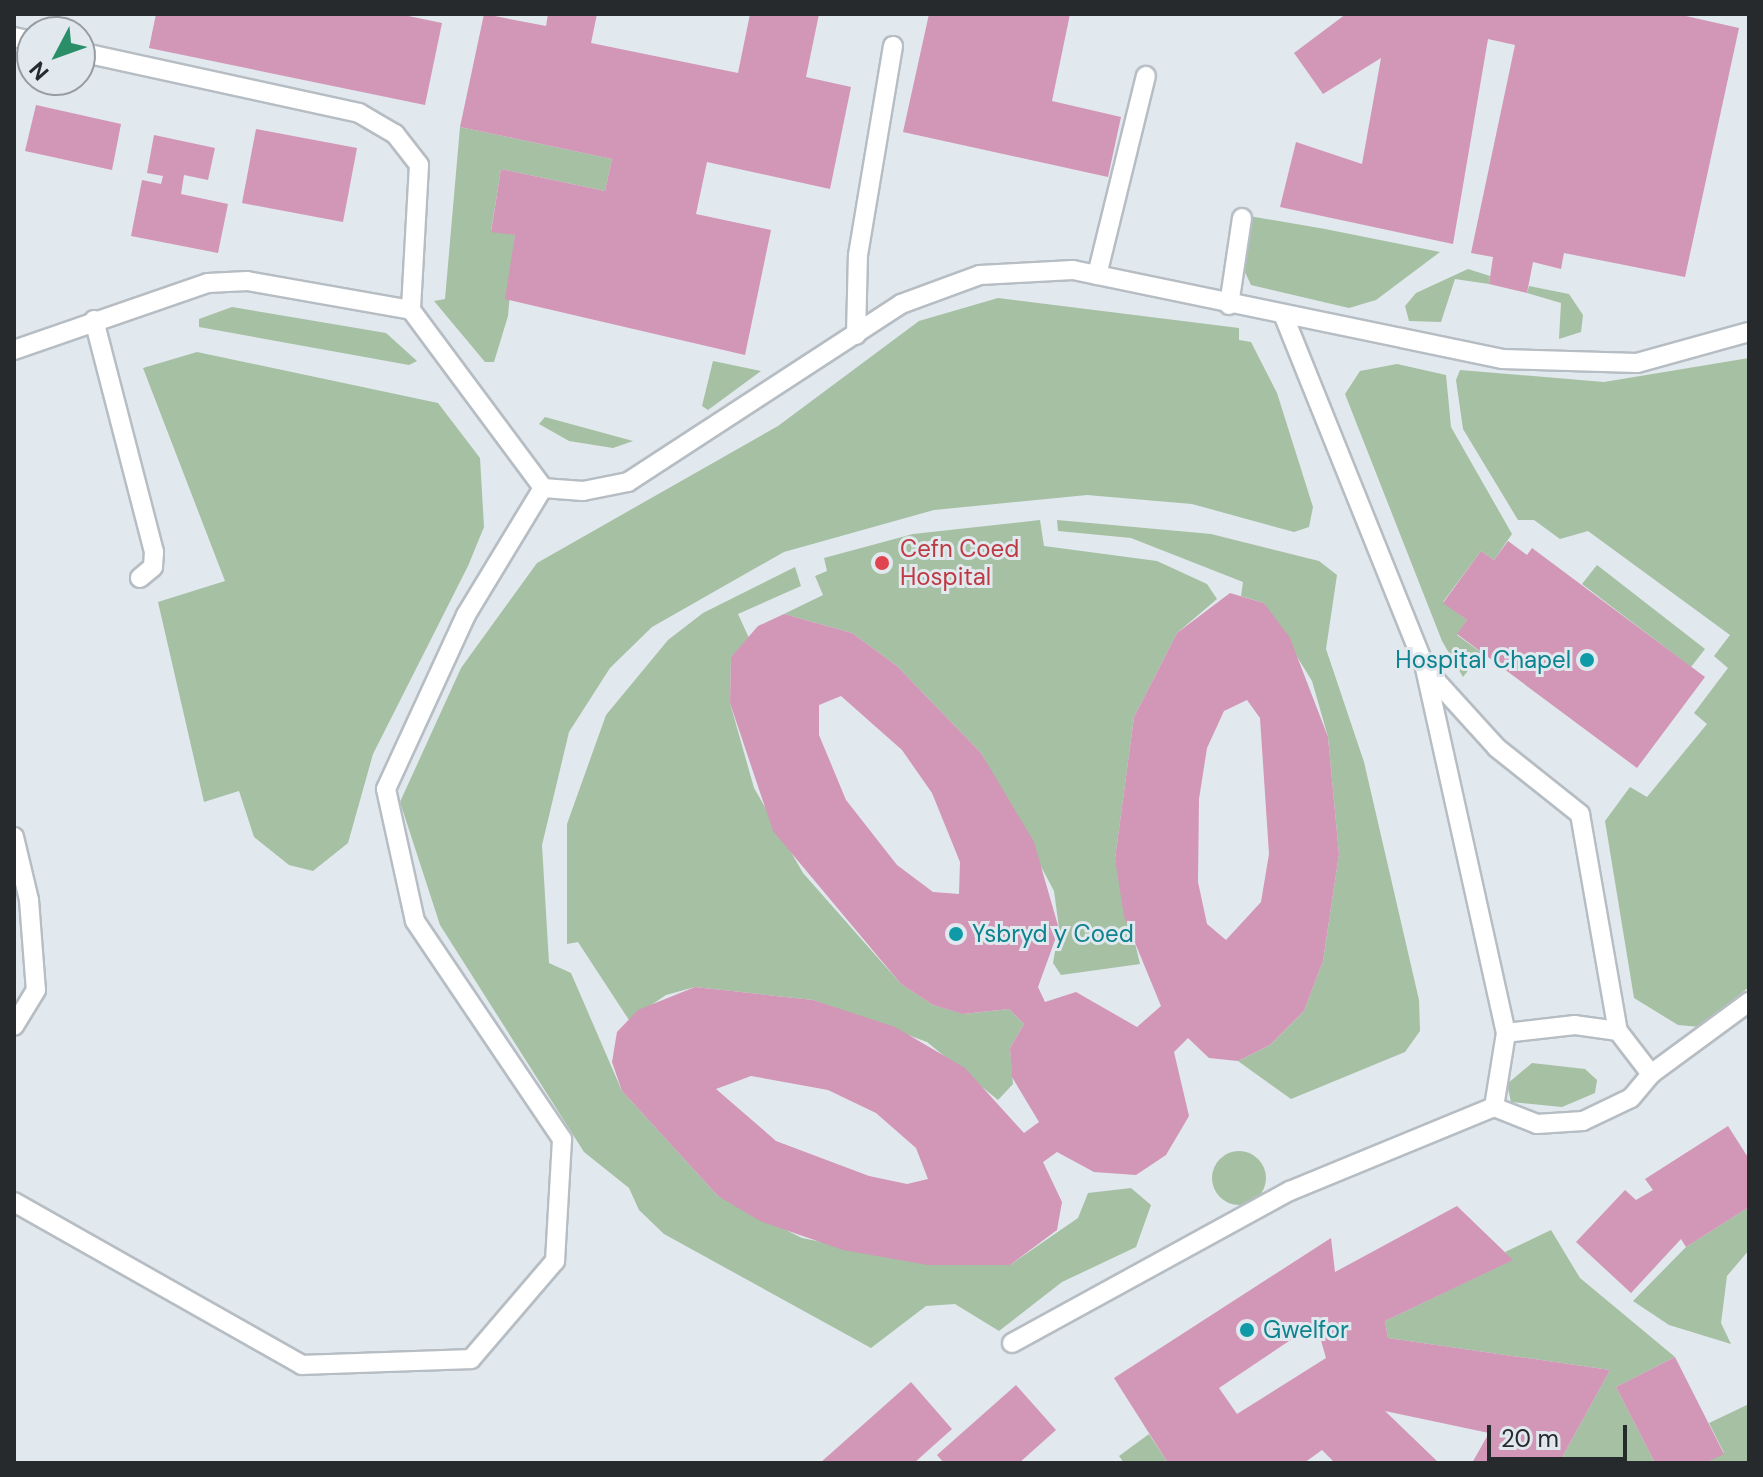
<!DOCTYPE html>
<html>
<head>
<meta charset="utf-8">
<style>
  body { margin:0 }
  #map { position:relative; width:1763px; height:1477px; overflow:hidden; background:#e1e8ee; font-family:"DM Sans",sans-serif }
  div>[style] { position:absolute }
  [style*='--x'] { left:calc(var(--x)*1px); top:calc(var(--y)*1px); width:calc(var(--w)*1px); rotate:calc(var(--a)*1deg) }
  .green>* { inset:0; background:#a5c0a3 }
  .round { border-radius:50% }
  .building>* { inset:0; background:#d296b6 }
  .roads { filter:drop-shadow(2px 0 #b6bdc3) drop-shadow(-2px 0 #b6bdc3) drop-shadow(0 2px #b6bdc3) drop-shadow(0 -2px #b6bdc3) }
  .lane>* { height:18px; margin:-9px; padding:0 9px; transform-origin:9px; border-radius:9px; background:#fff }
  .dots>* { width:22px; height:22px; translate:-50% -50%; box-sizing:border-box; border:4px solid #e1e8ee; border-radius:50% }
  span { translate:-50% -50%; white-space:nowrap; text-align:center; line-height:1.15; -webkit-text-stroke:6px #e1e8ee; paint-order:stroke }
  .health-label { font-size:24px; color:#be3a42 }
  .left { translate:0 -50%; text-align:left }
  .culture-label { font-size:24px; color:#0d838f }
  .right { translate:-100% -50%; text-align:right }
  .frame { position:absolute; inset:0; border:16px solid #272a2c; pointer-events:none }
  .north { position:absolute; left:16px; top:16px; width:80px; height:80px; box-sizing:border-box; background:#e1e8ee; border:2px solid #979ca0; border-radius:50%; rotate:229deg; font-size:22px; font-weight:700; line-height:32px; text-align:center; color:#272a2c }
  .north::after { content:''; display:block; margin:auto; width:28px; height:36px; background:#2a8e69; clip-path:polygon(50% 0,100% 100%,50% 72%,0 100%) }
  .scale { position:absolute; left:1487px; top:1425px; width:140px; height:36px; box-sizing:border-box; border:4px solid #272a2c; border-top:0; padding-left:10px; font-size:24px; line-height:28px; white-space:nowrap; color:#272a2c; -webkit-text-stroke:6px #e1e8ee; paint-order:stroke }
</style>
</head>
<body>
<div id="map">
  <div class="green">
    <i style="clip-path:polygon(460px 127px,612px 159px,605px 191px,501px 169px,491px 231px,515px 235px,508px 316px,494px 362px,485px 362px,434px 301px,445px 299px)"></i>
    <i style="clip-path:polygon(1249px 216px,1325px 229px,1440px 252px,1376px 300px,1349px 308px,1251px 285px,1243px 268px)"></i>
    <i style="clip-path:polygon(1468px 269px,1490px 276px,1489px 284px,1455px 279px,1441px 322px,1409px 321px,1405px 306px,1416px 293px)"></i>
    <i style="clip-path:polygon(1529px 286px,1569px 294px,1583px 315px,1581px 332px,1559px 339px,1561px 303px,1527px 293px)"></i>
    <i style="clip-path:polygon(998px 298px,1239px 328px,1239px 340px,1251px 342px,1277px 393px,1313px 507px,1309px 527px,1294px 532px,1192px 504px,1087px 495px,934px 510px,784px 552px,652px 627px,610px 668px,569px 732px,542px 845px,549px 963px,571px 973px,622px 1091px,718px 1196px,802px 1238px,928px 1264px,1010px 1265px,1078px 1218px,1088px 1193px,1131px 1188px,1151px 1205px,1136px 1247px,1062px 1282px,999px 1331px,955px 1304px,926px 1306px,871px 1348px,664px 1234px,639px 1210px,629px 1188px,584px 1152px,440px 925px,400px 802px,461px 668px,537px 563px,778px 426px,919px 321px)"></i>
    <i style="clip-path:polygon(232px 307px,386px 333px,417px 361px,409px 365px,199px 327px,199px 319px)"></i>
    <i style="clip-path:polygon(197px 352px,438px 403px,480px 458px,484px 527px,468px 566px,373px 754px,348px 843px,313px 871px,289px 865px,254px 837px,239px 791px,204px 802px,158px 602px,225px 581px,143px 368px)"></i>
    <i style="clip-path:polygon(1749px 358px,1749px 987px,1700px 1027px,1678px 1025px,1634px 998px,1605px 821px,1630px 787px,1647px 797px,1707px 724px,1694px 713px,1728px 668px,1714px 656px,1730px 635px,1588px 531px,1560px 539px,1534px 520px,1518px 520px,1463px 429px,1456px 380px,1460px 370px,1604px 382px)"></i>
    <i style="clip-path:polygon(713px 361px,761px 371px,708px 410px,702px 406px)"></i>
    <i style="clip-path:polygon(1397px 364px,1446px 375px,1451px 427px,1512px 534px,1494px 560px,1481px 551px,1443px 602px,1467px 620px,1457px 635px,1482px 653px,1463px 677px,1442px 641px,1345px 394px,1360px 371px)"></i>
    <i style="clip-path:polygon(545px 417px,633px 441px,613px 448px,569px 441px,539px 424px)"></i>
    <i style="clip-path:polygon(1040px 520px,1044px 546px,1157px 561px,1207px 584px,1217px 599px,1177px 633px,1134px 717px,1115px 859px,1140px 964px,1061px 975px,1053px 963px,1059px 928px,1054px 891px,981px 753px,897px 666px,852px 633px,784px 614px,823px 595px,815px 576px,827px 571px,824px 558px,913px 534px)"></i>
    <i style="clip-path:polygon(1057px 520px,1211px 534px,1319px 561px,1337px 575px,1326px 649px,1364px 762px,1419px 1000px,1420px 1031px,1405px 1052px,1291px 1099px,1238px 1061px,1270px 1045px,1304px 1011px,1323px 961px,1339px 854px,1328px 737px,1312px 681px,1264px 603px,1241px 596px,1243px 582px,1131px 538px,1058px 531px)"></i>
    <i style="clip-path:polygon(1597px 565px,1705px 649px,1691px 667px,1582px 584px)"></i>
    <i style="clip-path:polygon(795px 567px,801px 586px,738px 614px,749px 638px,731px 657px,730px 703px,754px 788px,803px 873px,901px 984px,933px 1005px,964px 1014px,1009px 1009px,1024px 1024px,1010px 1048px,1013px 1084px,998px 1100px,927px 1042px,813px 1000px,695px 987px,666px 995px,629px 1020px,578px 942px,567px 944px,567px 824px,606px 715px,668px 640px,703px 613px)"></i>
    <i style="clip-path:polygon(1532px 1063px,1585px 1069px,1597px 1080px,1595px 1093px,1562px 1107px,1511px 1102px,1507px 1084px)"></i>
    <i class="round" style="left:1212px;top:1151px;width:54px;height:54px"></i>
    <i style="clip-path:polygon(1749px 1207px,1749px 1250px,1727px 1276px,1721px 1323px,1731px 1344px,1669px 1325px,1633px 1301px,1686px 1247px)"></i>
    <i style="clip-path:polygon(1551px 1230px,1580px 1278px,1675px 1357px,1616px 1387px,1655px 1463px,1559px 1463px,1610px 1370px,1388px 1338px,1385px 1321px,1512px 1260px,1505px 1252px)"></i>
    <i style="clip-path:polygon(1749px 1404px,1749px 1463px,1705px 1463px,1724px 1453px,1709px 1423px)"></i>
    <i style="clip-path:polygon(1149px 1434px,1168px 1463px,1124px 1463px,1119px 1456px)"></i>
  </div>
  <div class="building">
    <i style="clip-path:polygon(156px 14px,399px 14px,442px 23px,425px 105px,149px 48px)"></i>
    <i style="clip-path:polygon(484px 14px,546px 26px,548px 14px,597px 14px,591px 43px,738px 73px,750px 14px,819px 14px,806px 77px,851px 87px,830px 189px,707px 162px,696px 214px,771px 230px,745px 355px,505px 299px,515px 235px,491px 232px,501px 169px,605px 191px,612px 159px,460px 127px)"></i>
    <i style="clip-path:polygon(929px 14px,1070px 14px,1052px 101px,1121px 117px,1108px 177px,903px 132px)"></i>
    <i style="clip-path:polygon(1346px 14px,1677px 14px,1739px 28px,1685px 277px,1564px 253px,1561px 269px,1533px 262px,1527px 293px,1489px 284px,1493px 257px,1471px 253px,1515px 45px,1488px 39px,1453px 244px,1280px 207px,1296px 142px,1362px 164px,1381px 58px,1323px 94px,1294px 53px)"></i>
    <i style="clip-path:polygon(36px 105px,121px 124px,112px 170px,25px 151px)"></i>
    <i style="clip-path:polygon(256px 129px,357px 148px,343px 222px,242px 203px)"></i>
    <i style="clip-path:polygon(154px 135px,215px 148px,208px 180px,184px 175px,181px 194px,228px 204px,218px 253px,131px 236px,142px 180px,161px 184px,163px 176px,147px 173px)"></i>
    <i style="clip-path:polygon(1508px 541px,1527px 555px,1532px 548px,1705px 677px,1637px 768px,1457px 634px,1467px 620px,1443px 603px,1481px 551px,1494px 560px)"></i>
    <i style="clip-path:polygon(evenodd,1230px 593px,1264px 603px,1290px 638px,1328px 737px,1339px 854px,1323px 961px,1304px 1011px,1270px 1045px,1238px 1061px,1209px 1058px,1188px 1038px,1174px 1052px,1189px 1116px,1166px 1155px,1136px 1175px,1094px 1172px,1057px 1152px,1043px 1162px,1062px 1202px,1057px 1230px,1010px 1265px,928px 1265px,843px 1250px,760px 1221px,718px 1196px,622px 1091px,612px 1062px,617px 1032px,638px 1010px,695px 987px,813px 1000px,895px 1027px,965px 1068px,1024px 1133px,1039px 1122px,1012px 1077px,1010px 1048px,1024px 1024px,1009px 1009px,963px 1014px,933px 1005px,901px 984px,773px 831px,730px 703px,731px 657px,758px 626px,784px 614px,852px 633px,897px 666px,981px 753px,1034px 842px,1059px 929px,1038px 987px,1045px 1002px,1076px 992px,1137px 1027px,1161px 1006px,1124px 916px,1115px 859px,1134px 717px,1177px 633px,1230px 593px,841px 696px,902px 750px,932px 793px,960px 862px,959px 894px,933px 892px,897px 865px,846px 800px,819px 735px,819px 705px,841px 696px,1230px 593px,1247px 700px,1260px 718px,1269px 854px,1261px 902px,1226px 940px,1207px 924px,1198px 882px,1199px 799px,1207px 748px,1224px 711px,1247px 700px,1230px 593px,751px 1076px,828px 1090px,876px 1113px,916px 1148px,928px 1179px,907px 1184px,869px 1176px,776px 1141px,716px 1089px,751px 1076px)"></i>
    <i style="clip-path:polygon(1728px 1126px,1749px 1159px,1749px 1207px,1686px 1247px,1681px 1239px,1631px 1293px,1576px 1242px,1625px 1190px,1636px 1200px,1653px 1190px,1645px 1179px)"></i>
    <i style="clip-path:polygon(evenodd,1457px 1206px,1513px 1260px,1385px 1321px,1388px 1338px,1610px 1370px,1559px 1463px,1472px 1463px,1489px 1433px,1385px 1411px,1439px 1463px,1335px 1463px,1322px 1450px,1304px 1463px,1168px 1463px,1114px 1378px,1331px 1238px,1335px 1272px,1457px 1206px,1316px 1323px,1326px 1358px,1237px 1414px,1219px 1388px,1316px 1323px)"></i>
    <i style="clip-path:polygon(1675px 1357px,1724px 1454px,1705px 1463px,1655px 1463px,1616px 1387px)"></i>
    <i style="clip-path:polygon(911px 1382px,952px 1429px,914px 1463px,820px 1463px)"></i>
    <i style="clip-path:polygon(1016px 1385px,1056px 1430px,1019px 1463px,944px 1463px,937px 1455px)"></i>
  </div>
  <div class="roads">
    <div class="lane">
      <i style="--x:14;--y:37;--w:18;--a:13"></i>
      <i style="--x:80;--y:52;--w:286;--a:12.3"></i>
      <i style="--x:359;--y:113;--w:42;--a:30.3"></i>
      <i style="--x:395;--y:134;--w:39;--a:52"></i>
      <i style="--x:419;--y:165;--w:145;--a:93.2"></i>
      <i style="--x:411;--y:310;--w:222;--a:53.4"></i>
      <i style="--x:543;--y:488;--w:40;--a:4.3"></i>
      <i style="--x:583;--y:491;--w:46;--a:-11.3"></i>
      <i style="--x:628;--y:482;--w:326;--a:-33.1"></i>
      <i style="--x:901;--y:304;--w:84;--a:-20.2"></i>
      <i style="--x:980;--y:275;--w:93;--a:-3.1"></i>
      <i style="--x:1073;--y:270;--w:438;--a:11.7"></i>
      <i style="--x:1502;--y:359;--w:135;--a:1.7"></i>
      <i style="--x:1637;--y:363;--w:116;--a:-15.5"></i>
      <i style="--x:1097;--y:275;--w:205;--a:-76.2"></i>
      <i style="--x:1229;--y:305;--w:88;--a:-81.5"></i>
      <i style="--x:1283;--y:314;--w:381;--a:68.1"></i>
      <i style="--x:1425;--y:668;--w:374;--a:77.5"></i>
      <i style="--x:94;--y:320;--w:240;--a:75.5"></i>
      <i style="--x:154;--y:552;--w:15;--a:94"></i>
      <i style="--x:153;--y:567;--w:17;--a:140"></i>
      <i style="--x:856;--y:335;--w:80;--a:-88.6"></i>
      <i style="--x:858;--y:255;--w:212;--a:-80.5"></i>
      <i style="--x:14;--y:350;--w:205;--a:-19.1"></i>
      <i style="--x:208;--y:283;--w:39;--a:-3"></i>
      <i style="--x:247;--y:281;--w:167;--a:10"></i>
      <i style="--x:1429;--y:673;--w:101;--a:47.8"></i>
      <i style="--x:1497;--y:748;--w:106;--a:38.5"></i>
      <i style="--x:1580;--y:814;--w:220;--a:80.1"></i>
      <i style="--x:14;--y:837;--w:65;--a:76.6"></i>
      <i style="--x:29;--y:900;--w:90;--a:85.6"></i>
      <i style="--x:36;--y:990;--w:42;--a:121.4"></i>
      <i style="--x:1651;--y:1074;--w:54;--a:-127.5"></i>
      <i style="--x:1618;--y:1031;--w:43;--a:-172.1"></i>
      <i style="--x:1575;--y:1025;--w:69;--a:173.4"></i>
      <i style="--x:1506;--y:1033;--w:75;--a:99.2"></i>
      <i style="--x:1494;--y:1107;--w:46;--a:21.6"></i>
      <i style="--x:1537;--y:1124;--w:46;--a:-3.7"></i>
      <i style="--x:1583;--y:1121;--w:53;--a:-25.6"></i>
      <i style="--x:1631;--y:1098;--w:31;--a:-50"></i>
      <i style="--x:1651;--y:1074;--w:122;--a:-36.3"></i>
      <i style="--x:14;--y:1202;--w:331;--a:29.5"></i>
      <i style="--x:302;--y:1365;--w:169;--a:-2"></i>
      <i style="--x:471;--y:1359;--w:129;--a:-49.4"></i>
      <i style="--x:555;--y:1261;--w:122;--a:-86.7"></i>
      <i style="--x:562;--y:1139;--w:263;--a:-124"></i>
      <i style="--x:415;--y:921;--w:135;--a:-102.4"></i>
      <i style="--x:386;--y:789;--w:192;--a:-65.3"></i>
      <i style="--x:466;--y:615;--w:149;--a:-58.8"></i>
      <i style="--x:1012;--y:1343;--w:317;--a:-28.7"></i>
      <i style="--x:1290;--y:1191;--w:221;--a:-22.4"></i>
    </div>
  </div>
  <div class="dots">
    <i style="left:882px;top:563px;background:#e0444e"></i>
    <i style="left:1587px;top:660px;background:#0f9aa8"></i>
    <i style="left:956px;top:934px;background:#0f9aa8"></i>
    <i style="left:1247px;top:1330px;background:#0f9aa8"></i>
  </div>
  <div class="health-label">
    <span class="left" style="left:900px;top:563px">Cefn Coed<br>Hospital</span>
  </div>
  <div class="culture-label">
    <span class="right" style="left:1571px;top:660px">Hospital Chapel</span>
    <span class="left" style="left:972px;top:934px">Ysbryd y Coed</span>
    <span class="left" style="left:1263px;top:1330px">Gwelfor</span>
  </div>
  <div class="frame"></div>
  <div class="north">N</div>
  <div class="scale">20 m</div>
</div>
</body>
</html>
